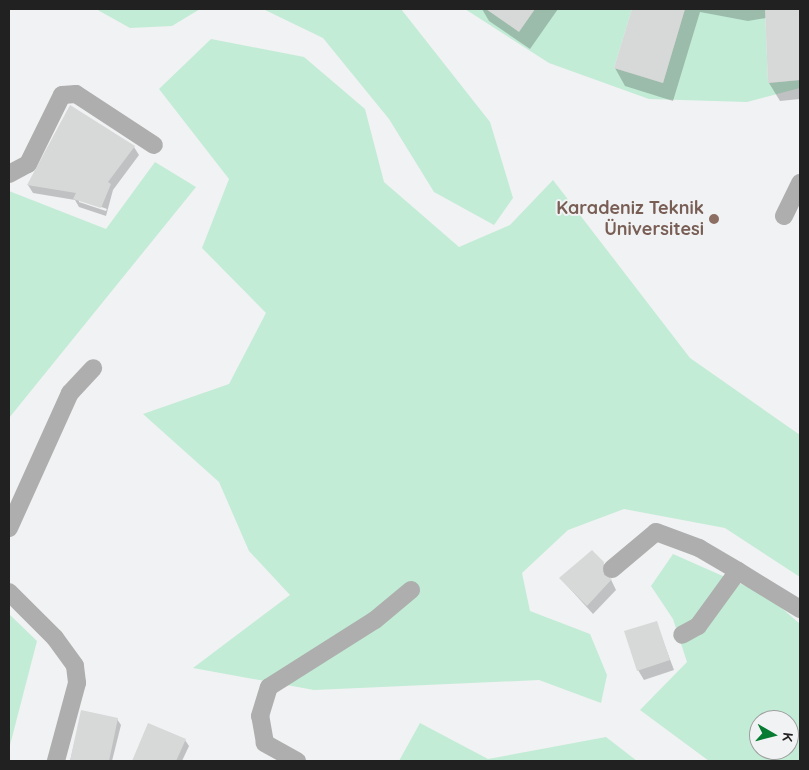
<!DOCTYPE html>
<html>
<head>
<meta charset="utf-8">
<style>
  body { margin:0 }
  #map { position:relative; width:809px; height:770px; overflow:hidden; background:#f1f2f3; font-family:Quicksand,sans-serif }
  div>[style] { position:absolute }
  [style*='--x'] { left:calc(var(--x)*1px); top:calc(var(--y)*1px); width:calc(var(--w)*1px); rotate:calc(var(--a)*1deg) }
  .green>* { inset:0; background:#c2ecd6 }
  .shadow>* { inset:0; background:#0003 }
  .building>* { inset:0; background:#d7d8d8 }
  .street>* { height:18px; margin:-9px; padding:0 9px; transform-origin:9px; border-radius:9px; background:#aeaeae }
  .dots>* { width:14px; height:14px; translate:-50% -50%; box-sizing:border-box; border:2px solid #f1f2f3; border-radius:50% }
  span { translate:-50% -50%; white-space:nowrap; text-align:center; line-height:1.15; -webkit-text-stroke:4px #f1f2f3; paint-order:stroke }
  .education-label { font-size:18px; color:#785e54; font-weight:700 }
  .right { translate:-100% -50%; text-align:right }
  .frame { position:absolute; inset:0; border:10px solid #212122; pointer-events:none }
  .north { position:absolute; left:749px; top:710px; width:50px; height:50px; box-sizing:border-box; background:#f1f2f3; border:1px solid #9e9e9f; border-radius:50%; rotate:98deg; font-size:14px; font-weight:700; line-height:20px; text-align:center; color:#212122 }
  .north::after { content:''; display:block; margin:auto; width:18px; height:22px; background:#057c32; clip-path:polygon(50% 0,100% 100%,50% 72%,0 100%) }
</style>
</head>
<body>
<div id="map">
  <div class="green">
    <i style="clip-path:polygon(96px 9px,200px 9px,172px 26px,130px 28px)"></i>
    <i style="clip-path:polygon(263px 9px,401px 9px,490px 122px,513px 198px,494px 225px,434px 192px,389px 119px,323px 38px)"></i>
    <i style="clip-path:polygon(465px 9px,486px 9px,519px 31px,535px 9px,632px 9px,614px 68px,663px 83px,685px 9px,765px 9px,768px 83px,800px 80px,800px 88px,747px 102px,649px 99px,549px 63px)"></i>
    <i style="clip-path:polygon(211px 39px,304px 57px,365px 109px,384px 182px,459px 247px,510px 225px,553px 180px,690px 358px,800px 435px,800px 577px,725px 528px,624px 509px,568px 530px,522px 573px,530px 611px,590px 634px,607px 675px,601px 703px,539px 680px,314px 690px,193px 668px,290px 595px,249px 551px,219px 482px,143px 414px,229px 384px,266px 313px,202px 248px,229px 179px,159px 89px)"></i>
    <i style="clip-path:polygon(155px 162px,196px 187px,9px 418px,9px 191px,106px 229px)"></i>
    <i style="clip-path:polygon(evenodd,673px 554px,768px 596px,800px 624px,800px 761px,709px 761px,640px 710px,687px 662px,673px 619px,651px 586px,673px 554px,759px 720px,789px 720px,789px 750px,759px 750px,759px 720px)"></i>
    <i style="clip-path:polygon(9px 614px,37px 641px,9px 749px)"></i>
    <i style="clip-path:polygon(420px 723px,488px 759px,606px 737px,637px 761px,399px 761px)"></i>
  </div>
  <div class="shadow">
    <i style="clip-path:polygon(482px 9px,558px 9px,530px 49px,489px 21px)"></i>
    <i style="clip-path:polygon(633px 9px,800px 9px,800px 99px,780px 101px,769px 83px,766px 18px,748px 21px,700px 12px,673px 101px,625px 86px,615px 68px)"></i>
    <i style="clip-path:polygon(evenodd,134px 147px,139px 155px,113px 190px,106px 216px,79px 207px,75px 200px,33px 193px,28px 185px,134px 147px,79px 199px,107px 209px,106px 211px,79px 202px,79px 199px)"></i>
    <i style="clip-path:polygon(603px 563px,616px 590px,593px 614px,560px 578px)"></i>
    <i style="clip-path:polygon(656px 622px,674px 670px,644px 680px,638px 670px)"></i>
    <i style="clip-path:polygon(82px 711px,117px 719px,121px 725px,112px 761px,70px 761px)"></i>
    <i style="clip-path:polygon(185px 740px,189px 746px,182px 761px,140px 760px)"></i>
  </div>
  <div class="building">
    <i style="clip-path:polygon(486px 9px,535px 9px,519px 32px)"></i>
    <i style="clip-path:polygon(632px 9px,685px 9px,663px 83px,614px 68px)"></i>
    <i style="clip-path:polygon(765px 9px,800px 9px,800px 80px,768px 83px)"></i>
    <i style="clip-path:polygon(70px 105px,135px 146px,108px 182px,111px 184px,101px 208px,73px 199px,76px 193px,27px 185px)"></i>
    <i style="clip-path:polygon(592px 550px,604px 562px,604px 575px,612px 579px,587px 606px,559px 578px)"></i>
    <i style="clip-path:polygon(657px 621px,670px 660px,637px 671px,624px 631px)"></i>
    <i style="clip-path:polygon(81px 710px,118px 718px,109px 761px,70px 761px)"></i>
    <i style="clip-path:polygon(148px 723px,186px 739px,176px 761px,132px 761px)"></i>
  </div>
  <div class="street">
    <i style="--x:9;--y:174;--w:21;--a:-28"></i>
    <i style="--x:28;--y:164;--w:77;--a:-63.8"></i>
    <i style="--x:62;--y:95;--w:14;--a:-4"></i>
    <i style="--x:76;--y:94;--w:93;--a:33.2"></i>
    <i style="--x:784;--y:216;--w:37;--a:-64"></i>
    <i style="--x:9;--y:528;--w:148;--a:-65.7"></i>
    <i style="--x:70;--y:393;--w:34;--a:-47"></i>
    <i style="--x:612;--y:569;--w:57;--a:-40.1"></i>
    <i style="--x:656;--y:532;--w:46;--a:20.4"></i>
    <i style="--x:699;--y:548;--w:45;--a:30.5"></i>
    <i style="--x:738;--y:571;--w:68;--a:126"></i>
    <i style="--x:698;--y:626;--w:18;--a:151"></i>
    <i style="--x:738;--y:571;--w:73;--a:31.5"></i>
    <i style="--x:9;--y:592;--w:65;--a:45"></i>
    <i style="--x:55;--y:638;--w:34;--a:54"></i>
    <i style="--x:75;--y:666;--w:17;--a:83"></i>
    <i style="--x:77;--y:683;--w:81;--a:105.1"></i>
    <i style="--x:297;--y:761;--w:37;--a:-151"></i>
    <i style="--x:265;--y:743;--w:27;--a:-100"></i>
    <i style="--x:260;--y:716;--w:30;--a:-73"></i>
    <i style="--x:269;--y:687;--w:125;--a:-32.3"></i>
    <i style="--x:375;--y:620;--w:47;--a:-39.8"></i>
  </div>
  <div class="dots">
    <i style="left:714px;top:219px;background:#8d6e63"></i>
  </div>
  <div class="education-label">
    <span class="right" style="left:704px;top:219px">Karadeniz Teknik<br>Üniversitesi</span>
  </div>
  <div class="frame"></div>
  <div class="north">K</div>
</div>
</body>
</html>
